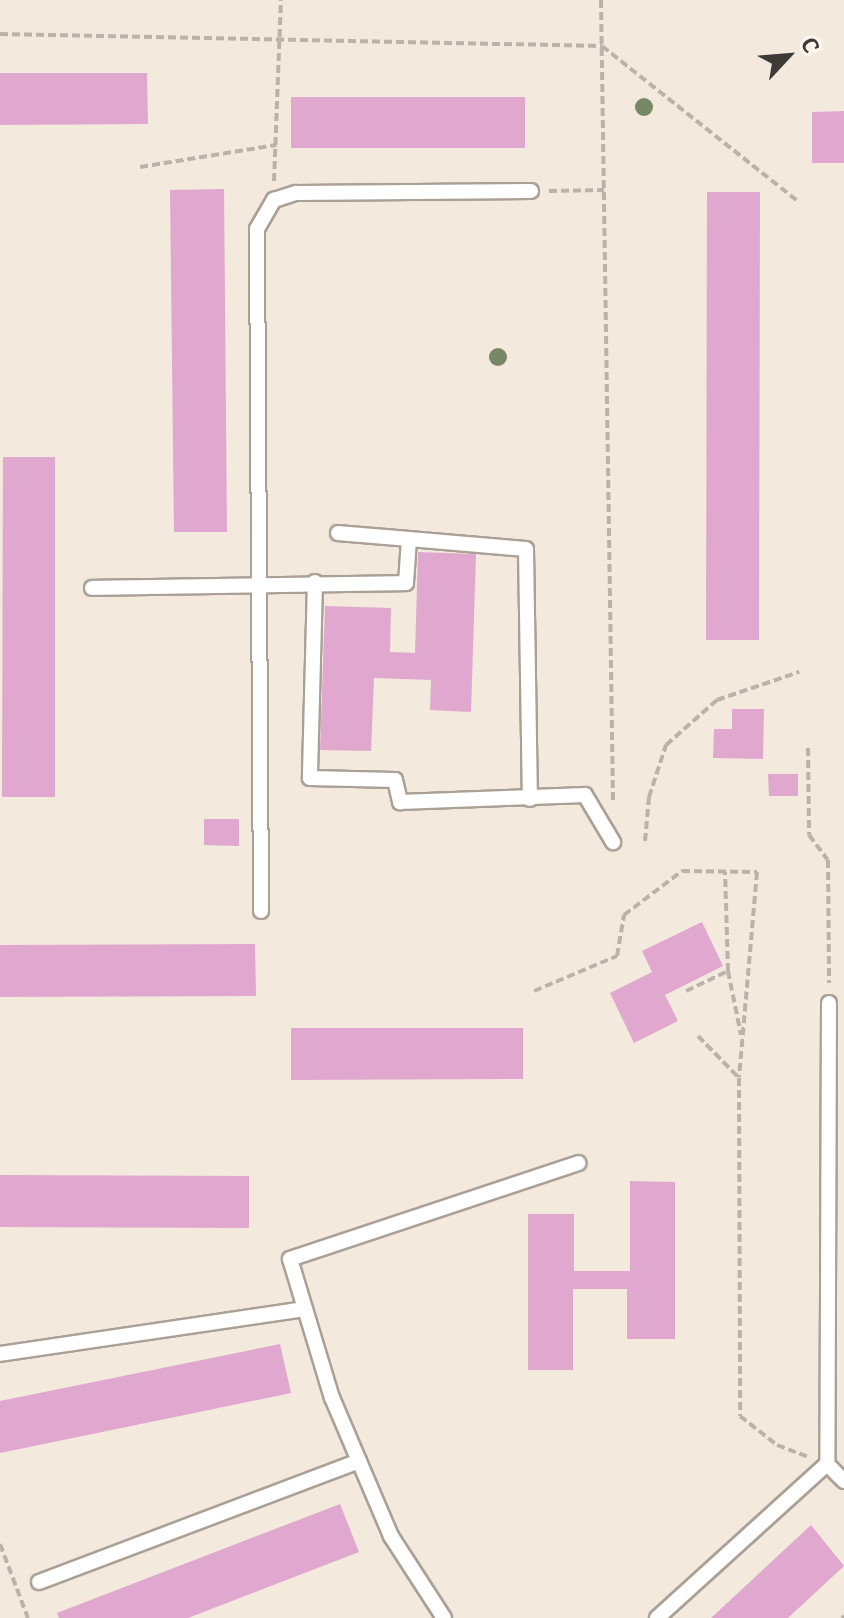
<!DOCTYPE html>
<html>
<head>
<meta charset="utf-8">
<style>
  body { margin:0 }
  #map { position:relative; width:844px; height:1618px; overflow:hidden; background:#f3e9dd; font-family:Bitter,serif }
  div>[style] { position:absolute }
  [style*='--x'] { left:calc(var(--x)*1px); top:calc(var(--y)*1px); width:calc(var(--w)*1px); rotate:calc(var(--a)*1deg) }
  .building>* { inset:0; background:#e0a7cf }
  .path>* { height:4px; margin-top:-2px; transform-origin:0; background:repeating-linear-gradient(90deg,#bbb2a9 0 8px,transparent 0 12px) }
  .roads { filter:drop-shadow(2px 0 #aaa095) drop-shadow(-2px 0 #aaa095) drop-shadow(0 2px #aaa095) drop-shadow(0 -2px #aaa095) }
  .service>* { height:14px; margin:-7px; padding:0 7px; transform-origin:7px; border-radius:7px; background:#fff }
  .trees>* { width:18px; height:18px; margin:-9px; border-radius:50%; background:#768865 }
  span { translate:-50% -50%; white-space:nowrap; text-align:center; line-height:1.15; -webkit-text-stroke:8px #fff7ed; paint-order:stroke }
  .north { position:absolute; left:748px; top:16px; width:80px; height:80px; -webkit-text-stroke:6px #fff7ed; paint-order:stroke; rotate:64deg; font-size:22px; font-weight:700; line-height:32px; text-align:center; color:#3e3a36 }
  .north::after { content:''; display:block; margin:auto; width:28px; height:36px; background:#3e3a36; clip-path:polygon(50% 0,100% 100%,50% 72%,0 100%) }
</style>
</head>
<body>
<div id="map">
  <div class="building">
    <i style="clip-path:polygon(0 73px,147px 73px,148px 124px,0 125px)"></i>
    <i style="clip-path:polygon(291px 97px,525px 97px,525px 148px,291px 148px)"></i>
    <i style="clip-path:polygon(844px 111px,844px 163px,812px 163px,812px 112px)"></i>
    <i style="clip-path:polygon(224px 189px,227px 532px,174px 532px,170px 190px)"></i>
    <i style="clip-path:polygon(707px 192px,760px 192px,759px 640px,706px 640px)"></i>
    <i style="clip-path:polygon(3px 457px,55px 457px,55px 797px,2px 797px)"></i>
    <i style="clip-path:polygon(418px 552px,476px 554px,471px 712px,430px 710px,431px 680px,374px 678px,371px 751px,320px 750px,325px 606px,391px 608px,390px 652px,415px 653px)"></i>
    <i style="clip-path:polygon(732px 709px,764px 709px,763px 759px,713px 758px,714px 729px,732px 729px)"></i>
    <i style="clip-path:polygon(768px 774px,798px 774px,798px 796px,769px 796px)"></i>
    <i style="clip-path:polygon(204px 819px,239px 819px,239px 846px,204px 845px)"></i>
    <i style="clip-path:polygon(702px 922px,723px 966px,665px 995px,678px 1021px,634px 1043px,610px 993px,652px 972px,642px 951px)"></i>
    <i style="clip-path:polygon(255px 944px,256px 996px,0 997px,0 945px)"></i>
    <i style="clip-path:polygon(291px 1028px,523px 1028px,523px 1079px,291px 1080px)"></i>
    <i style="clip-path:polygon(0 1175px,249px 1176px,249px 1228px,0 1227px)"></i>
    <i style="clip-path:polygon(630px 1181px,675px 1182px,675px 1339px,627px 1339px,627px 1289px,573px 1289px,573px 1370px,528px 1370px,528px 1214px,574px 1214px,574px 1271px,630px 1271px)"></i>
    <i style="clip-path:polygon(280px 1344px,291px 1393px,0 1453px,0 1401px)"></i>
    <i style="clip-path:polygon(340px 1504px,359px 1552px,188px 1618px,59px 1618px,57px 1613px)"></i>
    <i style="clip-path:polygon(811px 1525px,844px 1566px,788px 1618px,711px 1618px)"></i>
  </div>
  <div class="path">
    <i style="--x:601;--y:0;--w:802;--a:89.14"></i>
    <i style="--x:0;--y:34;--w:602;--a:1.14"></i>
    <i style="--x:602;--y:46;--w:248;--a:38.4"></i>
    <i style="--x:140;--y:167;--w:138;--a:-9.2"></i>
    <i style="--x:274;--y:181;--w:181;--a:-87.8"></i>
    <i style="--x:549;--y:191;--w:55;--a:-1"></i>
    <i style="--x:808;--y:748;--w:87;--a:89.3"></i>
    <i style="--x:809;--y:835;--w:31;--a:53"></i>
    <i style="--x:828;--y:860;--w:123;--a:89.5"></i>
    <i style="--x:645;--y:841;--w:44;--a:-84.8"></i>
    <i style="--x:649;--y:797;--w:55;--a:-71.9"></i>
    <i style="--x:666;--y:745;--w:68;--a:-41.4"></i>
    <i style="--x:717;--y:700;--w:87;--a:-18.9"></i>
    <i style="--x:728;--y:971;--w:65;--a:78.5"></i>
    <i style="--x:534;--y:991;--w:90;--a:-22.9"></i>
    <i style="--x:617;--y:956;--w:42;--a:-80.3"></i>
    <i style="--x:624;--y:915;--w:73;--a:-37.2"></i>
    <i style="--x:682;--y:871;--w:75;--a:0.8"></i>
    <i style="--x:757;--y:872;--w:206;--a:95"></i>
    <i style="--x:686;--y:991;--w:47;--a:-25.5"></i>
    <i style="--x:728;--y:971;--w:99;--a:-91.7"></i>
    <i style="--x:698;--y:1036;--w:59;--a:45.7"></i>
    <i style="--x:739;--y:1078;--w:338;--a:89.8"></i>
    <i style="--x:740;--y:1416;--w:47;--a:38.1"></i>
    <i style="--x:777;--y:1445;--w:34;--a:21"></i>
    <i style="--x:0;--y:1544;--w:79;--a:69.3"></i>
    <i style="--x:842;--y:1618;--w:3;--a:-45"></i>
  </div>
  <div class="roads">
    <div class="service">
      <i style="--x:338;--y:533;--w:71;--a:4.8"></i>
      <i style="--x:315;--y:582;--w:196;--a:91.5"></i>
      <i style="--x:310;--y:778;--w:85;--a:1.3"></i>
      <i style="--x:395;--y:780;--w:23;--a:77"></i>
      <i style="--x:400;--y:802;--w:185;--a:-2.2"></i>
      <i style="--x:585;--y:795;--w:55;--a:59.2"></i>
      <i style="--x:92;--y:588;--w:314;--a:-0.9"></i>
      <i style="--x:406;--y:583;--w:44;--a:-86.1"></i>
      <i style="--x:409;--y:539;--w:117;--a:4.9"></i>
      <i style="--x:526;--y:549;--w:250;--a:89.1"></i>
      <i style="--x:261;--y:911;--w:682;--a:-90.34"></i>
      <i style="--x:257;--y:229;--w:34;--a:-60"></i>
      <i style="--x:274;--y:200;--w:23;--a:-18"></i>
      <i style="--x:296;--y:193;--w:235;--a:-0.5"></i>
      <i style="--x:829;--y:1003;--w:461;--a:90.2"></i>
      <i style="--x:827;--y:1464;--w:24;--a:45"></i>
      <i style="--x:0;--y:1354;--w:308;--a:-8.4"></i>
      <i style="--x:39;--y:1582;--w:342;--a:-20.7"></i>
      <i style="--x:444;--y:1618;--w:98;--a:-122.9"></i>
      <i style="--x:391;--y:1536;--w:150;--a:-113.1"></i>
      <i style="--x:332;--y:1398;--w:145;--a:-106.8"></i>
      <i style="--x:290;--y:1259;--w:304;--a:-18.4"></i>
      <i style="--x:657;--y:1618;--w:229;--a:-42.2"></i>
    </div>
  </div>
  <div class="trees">
    <i style="left:644px;top:107px"></i>
    <i style="left:498px;top:357px"></i>
  </div>
  <div class="north">С</div>
</div>
</body>
</html>
